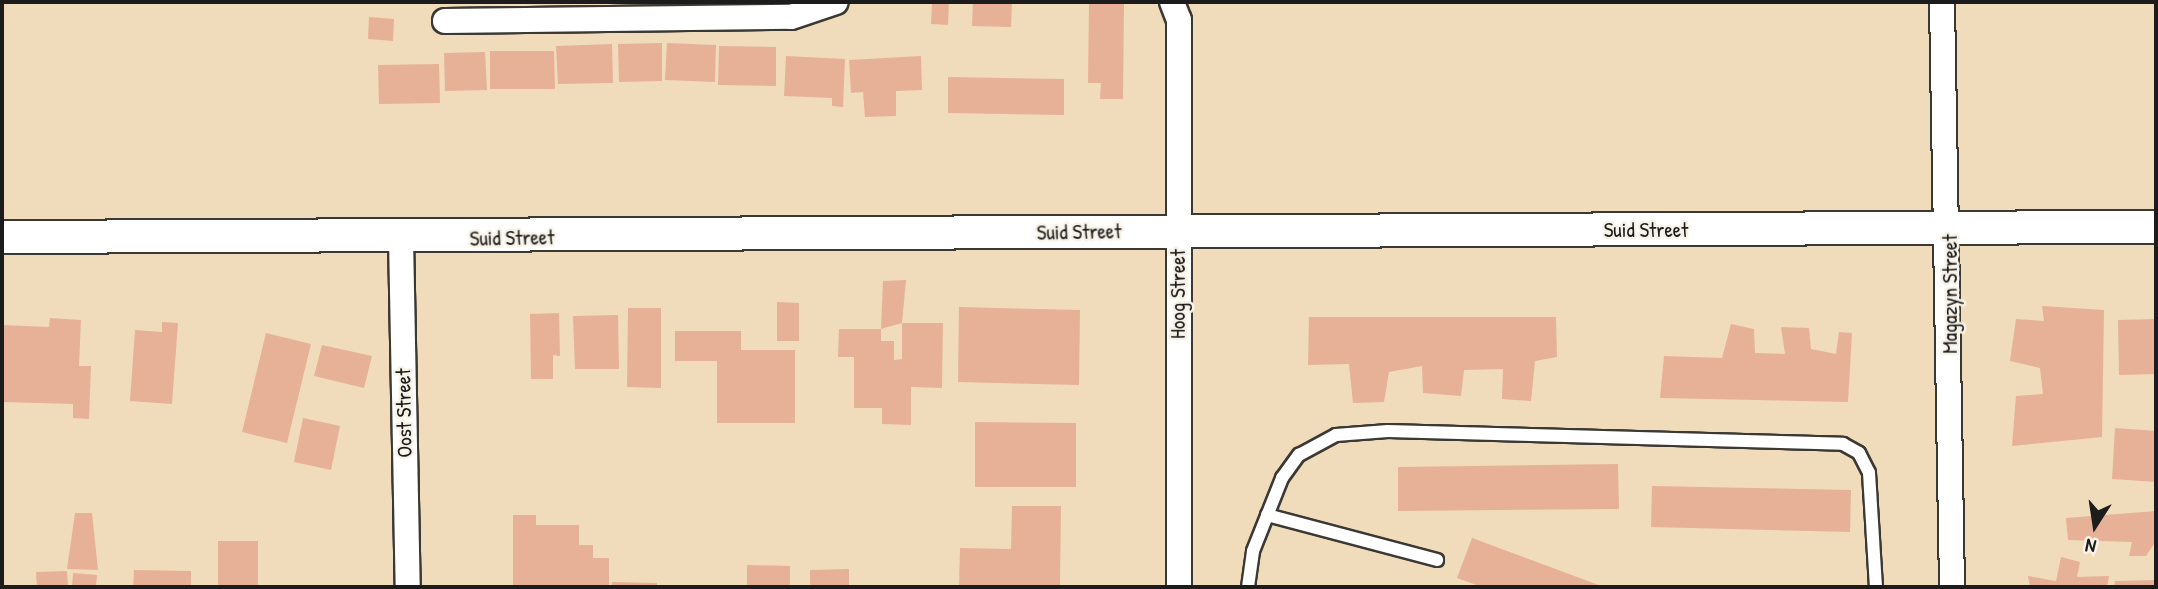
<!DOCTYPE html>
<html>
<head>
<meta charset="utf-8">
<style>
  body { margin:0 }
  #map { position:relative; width:2158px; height:589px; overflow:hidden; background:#f0dcbb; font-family:"Patrick Hand",sans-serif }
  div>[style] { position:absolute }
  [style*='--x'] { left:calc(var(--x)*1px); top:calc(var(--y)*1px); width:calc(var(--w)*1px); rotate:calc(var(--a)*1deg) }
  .building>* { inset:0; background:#e6b197 }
  .roads { filter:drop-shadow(2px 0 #3c3934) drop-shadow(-2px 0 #3c3934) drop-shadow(0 2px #3c3934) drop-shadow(0 -2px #3c3934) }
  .service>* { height:12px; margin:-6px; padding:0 6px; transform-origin:6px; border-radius:6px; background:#fff }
  .minor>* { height:24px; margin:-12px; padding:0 12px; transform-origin:12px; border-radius:12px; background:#fff }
  .tertiary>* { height:32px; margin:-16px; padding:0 16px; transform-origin:16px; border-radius:16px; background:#fff }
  span { translate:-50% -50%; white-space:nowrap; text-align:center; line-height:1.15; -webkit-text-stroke:5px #f7f3e8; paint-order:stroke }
  .street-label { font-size:21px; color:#1c1c1c }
  .frame { position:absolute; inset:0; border:4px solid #1c1c1c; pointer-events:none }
  .north { position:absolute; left:2060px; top:491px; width:70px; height:70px; -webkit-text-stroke:5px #f7f3e8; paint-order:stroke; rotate:192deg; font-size:19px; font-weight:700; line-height:28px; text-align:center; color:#1c1c1c }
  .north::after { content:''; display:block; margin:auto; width:24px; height:32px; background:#1c1c1c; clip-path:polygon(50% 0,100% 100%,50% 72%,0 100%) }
</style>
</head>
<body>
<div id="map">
  <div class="building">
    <i style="clip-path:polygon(932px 2px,949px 2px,948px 25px,931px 24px)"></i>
    <i style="clip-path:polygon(973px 2px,1012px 2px,1011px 27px,972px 26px)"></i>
    <i style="clip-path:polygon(1089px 2px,1124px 2px,1123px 99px,1100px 99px,1101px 83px,1088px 83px)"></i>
    <i style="clip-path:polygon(369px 17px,394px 19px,393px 41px,368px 39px)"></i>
    <i style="clip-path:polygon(662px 43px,662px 81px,619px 82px,618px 44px)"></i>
    <i style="clip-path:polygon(667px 43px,716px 45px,715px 82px,665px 80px)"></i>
    <i style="clip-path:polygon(612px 44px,613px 83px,558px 84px,556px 46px)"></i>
    <i style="clip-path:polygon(719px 46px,776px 47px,776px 86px,718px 85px)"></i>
    <i style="clip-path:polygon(490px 51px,554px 51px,555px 89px,490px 89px)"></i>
    <i style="clip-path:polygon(485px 52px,487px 90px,445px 91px,444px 53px)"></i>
    <i style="clip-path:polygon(786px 56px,845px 59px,843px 107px,832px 106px,832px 98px,784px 96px)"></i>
    <i style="clip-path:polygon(921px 56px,922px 90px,896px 91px,896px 116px,865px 117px,863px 92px,851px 93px,849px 60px)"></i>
    <i style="clip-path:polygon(439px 64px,440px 103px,379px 104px,378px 65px)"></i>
    <i style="clip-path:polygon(948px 77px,1064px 79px,1064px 115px,948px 113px)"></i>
    <i style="clip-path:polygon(906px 280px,902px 323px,881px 329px,883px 281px)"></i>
    <i style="clip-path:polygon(777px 302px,799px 303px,799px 341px,777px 341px)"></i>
    <i style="clip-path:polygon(2042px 306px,2104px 310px,2102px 437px,2012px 446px,2016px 396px,2043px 394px,2040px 368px,2010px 361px,2016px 319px,2044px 321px)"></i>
    <i style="clip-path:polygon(959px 307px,1080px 310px,1079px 385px,958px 382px)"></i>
    <i style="clip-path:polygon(628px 308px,661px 308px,661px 388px,627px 387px)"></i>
    <i style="clip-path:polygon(559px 313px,560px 356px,553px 355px,553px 379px,531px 379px,530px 314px)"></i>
    <i style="clip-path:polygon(618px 315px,619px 369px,575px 369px,573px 316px)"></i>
    <i style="clip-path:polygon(1309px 317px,1556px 317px,1557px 357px,1535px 361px,1531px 401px,1502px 399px,1503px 369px,1464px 370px,1461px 396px,1423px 393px,1422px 366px,1389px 372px,1384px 402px,1353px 403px,1349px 364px,1308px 365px)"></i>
    <i style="clip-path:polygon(50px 318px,81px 320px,79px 366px,91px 366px,89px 419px,73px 418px,73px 404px,2px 402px,2px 325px,49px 327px)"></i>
    <i style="clip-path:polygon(2156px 319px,2156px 374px,2119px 375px,2118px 320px)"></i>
    <i style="clip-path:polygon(162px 322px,178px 323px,172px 404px,130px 401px,135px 330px,162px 332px)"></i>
    <i style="clip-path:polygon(902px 323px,943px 323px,942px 388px,911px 387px,911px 425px,882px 424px,882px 408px,854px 408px,854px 357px,838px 357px,839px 329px,881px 329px,881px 341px,894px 341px,894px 360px,902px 359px)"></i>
    <i style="clip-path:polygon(1731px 324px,1754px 329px,1755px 353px,1785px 354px,1781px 327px,1809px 328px,1811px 349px,1836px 354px,1839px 332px,1852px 333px,1848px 402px,1660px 398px,1664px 356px,1722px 358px)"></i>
    <i style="clip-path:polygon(675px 331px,741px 331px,741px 350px,795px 350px,795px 423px,717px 423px,717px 361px,675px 361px)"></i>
    <i style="clip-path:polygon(266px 333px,311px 344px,287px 443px,242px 432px)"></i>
    <i style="clip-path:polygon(322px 345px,372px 356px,364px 388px,314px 376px)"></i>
    <i style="clip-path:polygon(303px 418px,340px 426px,331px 470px,294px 462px)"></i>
    <i style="clip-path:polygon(975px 422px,1076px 423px,1076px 487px,975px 487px)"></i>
    <i style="clip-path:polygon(2115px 428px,2156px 431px,2156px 482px,2112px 479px)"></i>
    <i style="clip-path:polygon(1618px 464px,1619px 509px,1398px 511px,1398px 467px)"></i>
    <i style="clip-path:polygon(1652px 486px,1851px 490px,1850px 532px,1651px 527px)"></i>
    <i style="clip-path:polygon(1012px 506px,1061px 506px,1060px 587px,959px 587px,960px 548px,1011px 549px)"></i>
    <i style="clip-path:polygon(2156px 511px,2156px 541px,2146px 556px,2129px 556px,2132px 542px,2068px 540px,2066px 518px)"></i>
    <i style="clip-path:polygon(75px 513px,92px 513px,98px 570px,67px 569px)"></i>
    <i style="clip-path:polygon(513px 515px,536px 515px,536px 525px,579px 525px,579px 545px,593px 545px,593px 558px,609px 558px,609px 587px,513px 587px)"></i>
    <i style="clip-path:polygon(1472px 538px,1604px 587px,1482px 587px,1457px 578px)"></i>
    <i style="clip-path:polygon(218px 541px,258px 541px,258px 587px,218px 587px)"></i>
    <i style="clip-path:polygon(2061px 557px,2080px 562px,2077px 577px,2109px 576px,2107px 587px,2030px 587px,2028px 576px,2056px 581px)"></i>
    <i style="clip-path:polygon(747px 565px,790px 566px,790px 587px,747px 587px)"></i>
    <i style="clip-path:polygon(849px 569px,849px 587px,810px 587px,810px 570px)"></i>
    <i style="clip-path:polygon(134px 570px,191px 571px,191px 587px,133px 587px)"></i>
    <i style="clip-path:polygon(67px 571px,68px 587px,37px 587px,36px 572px)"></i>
    <i style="clip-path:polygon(73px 573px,97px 575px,96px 587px,72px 587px)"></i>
    <i style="clip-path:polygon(2156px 580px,2156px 587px,2114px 587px,2115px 581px)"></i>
    <i style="clip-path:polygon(612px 582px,657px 583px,657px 587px,612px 587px)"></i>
  </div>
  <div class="roads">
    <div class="service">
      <i style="--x:1267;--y:515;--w:176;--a:14.8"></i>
      <i style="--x:1248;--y:587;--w:36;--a:-82"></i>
      <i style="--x:1253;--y:551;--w:79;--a:-68.3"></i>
      <i style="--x:1282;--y:478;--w:29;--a:-54"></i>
      <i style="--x:1299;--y:455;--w:42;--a:-28.4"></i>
      <i style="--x:1336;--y:435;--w:52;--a:-4.4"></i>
      <i style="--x:1388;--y:431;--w:455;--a:1.6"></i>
      <i style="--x:1843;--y:444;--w:18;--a:29"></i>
      <i style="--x:1859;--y:453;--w:22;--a:63"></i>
      <i style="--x:1869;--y:473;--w:114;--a:86.5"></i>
    </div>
    <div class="minor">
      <i style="--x:1172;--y:2;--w:19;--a:69"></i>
      <i style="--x:1179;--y:20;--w:567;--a:90"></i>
      <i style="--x:1942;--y:2;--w:585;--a:89.02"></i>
      <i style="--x:445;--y:21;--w:346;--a:-0.7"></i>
      <i style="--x:791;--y:17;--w:47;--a:-18.4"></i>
      <i style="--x:401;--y:238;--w:349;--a:88.9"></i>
    </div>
    <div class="tertiary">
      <i style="--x:2;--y:237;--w:2154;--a:-0.27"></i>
    </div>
  </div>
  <div class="street-label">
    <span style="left:1646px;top:230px">Suid Street</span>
    <span style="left:1079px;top:232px;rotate:-1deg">Suid Street</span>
    <span style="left:512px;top:238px;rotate:-1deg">Suid Street</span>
    <span style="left:1178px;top:294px;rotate:-90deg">Hoog Street</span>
    <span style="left:1950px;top:294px;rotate:-90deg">Magazyn Street</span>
    <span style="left:404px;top:413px;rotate:-91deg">Oost Street</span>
  </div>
  <div class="frame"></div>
  <div class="north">N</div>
</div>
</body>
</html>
